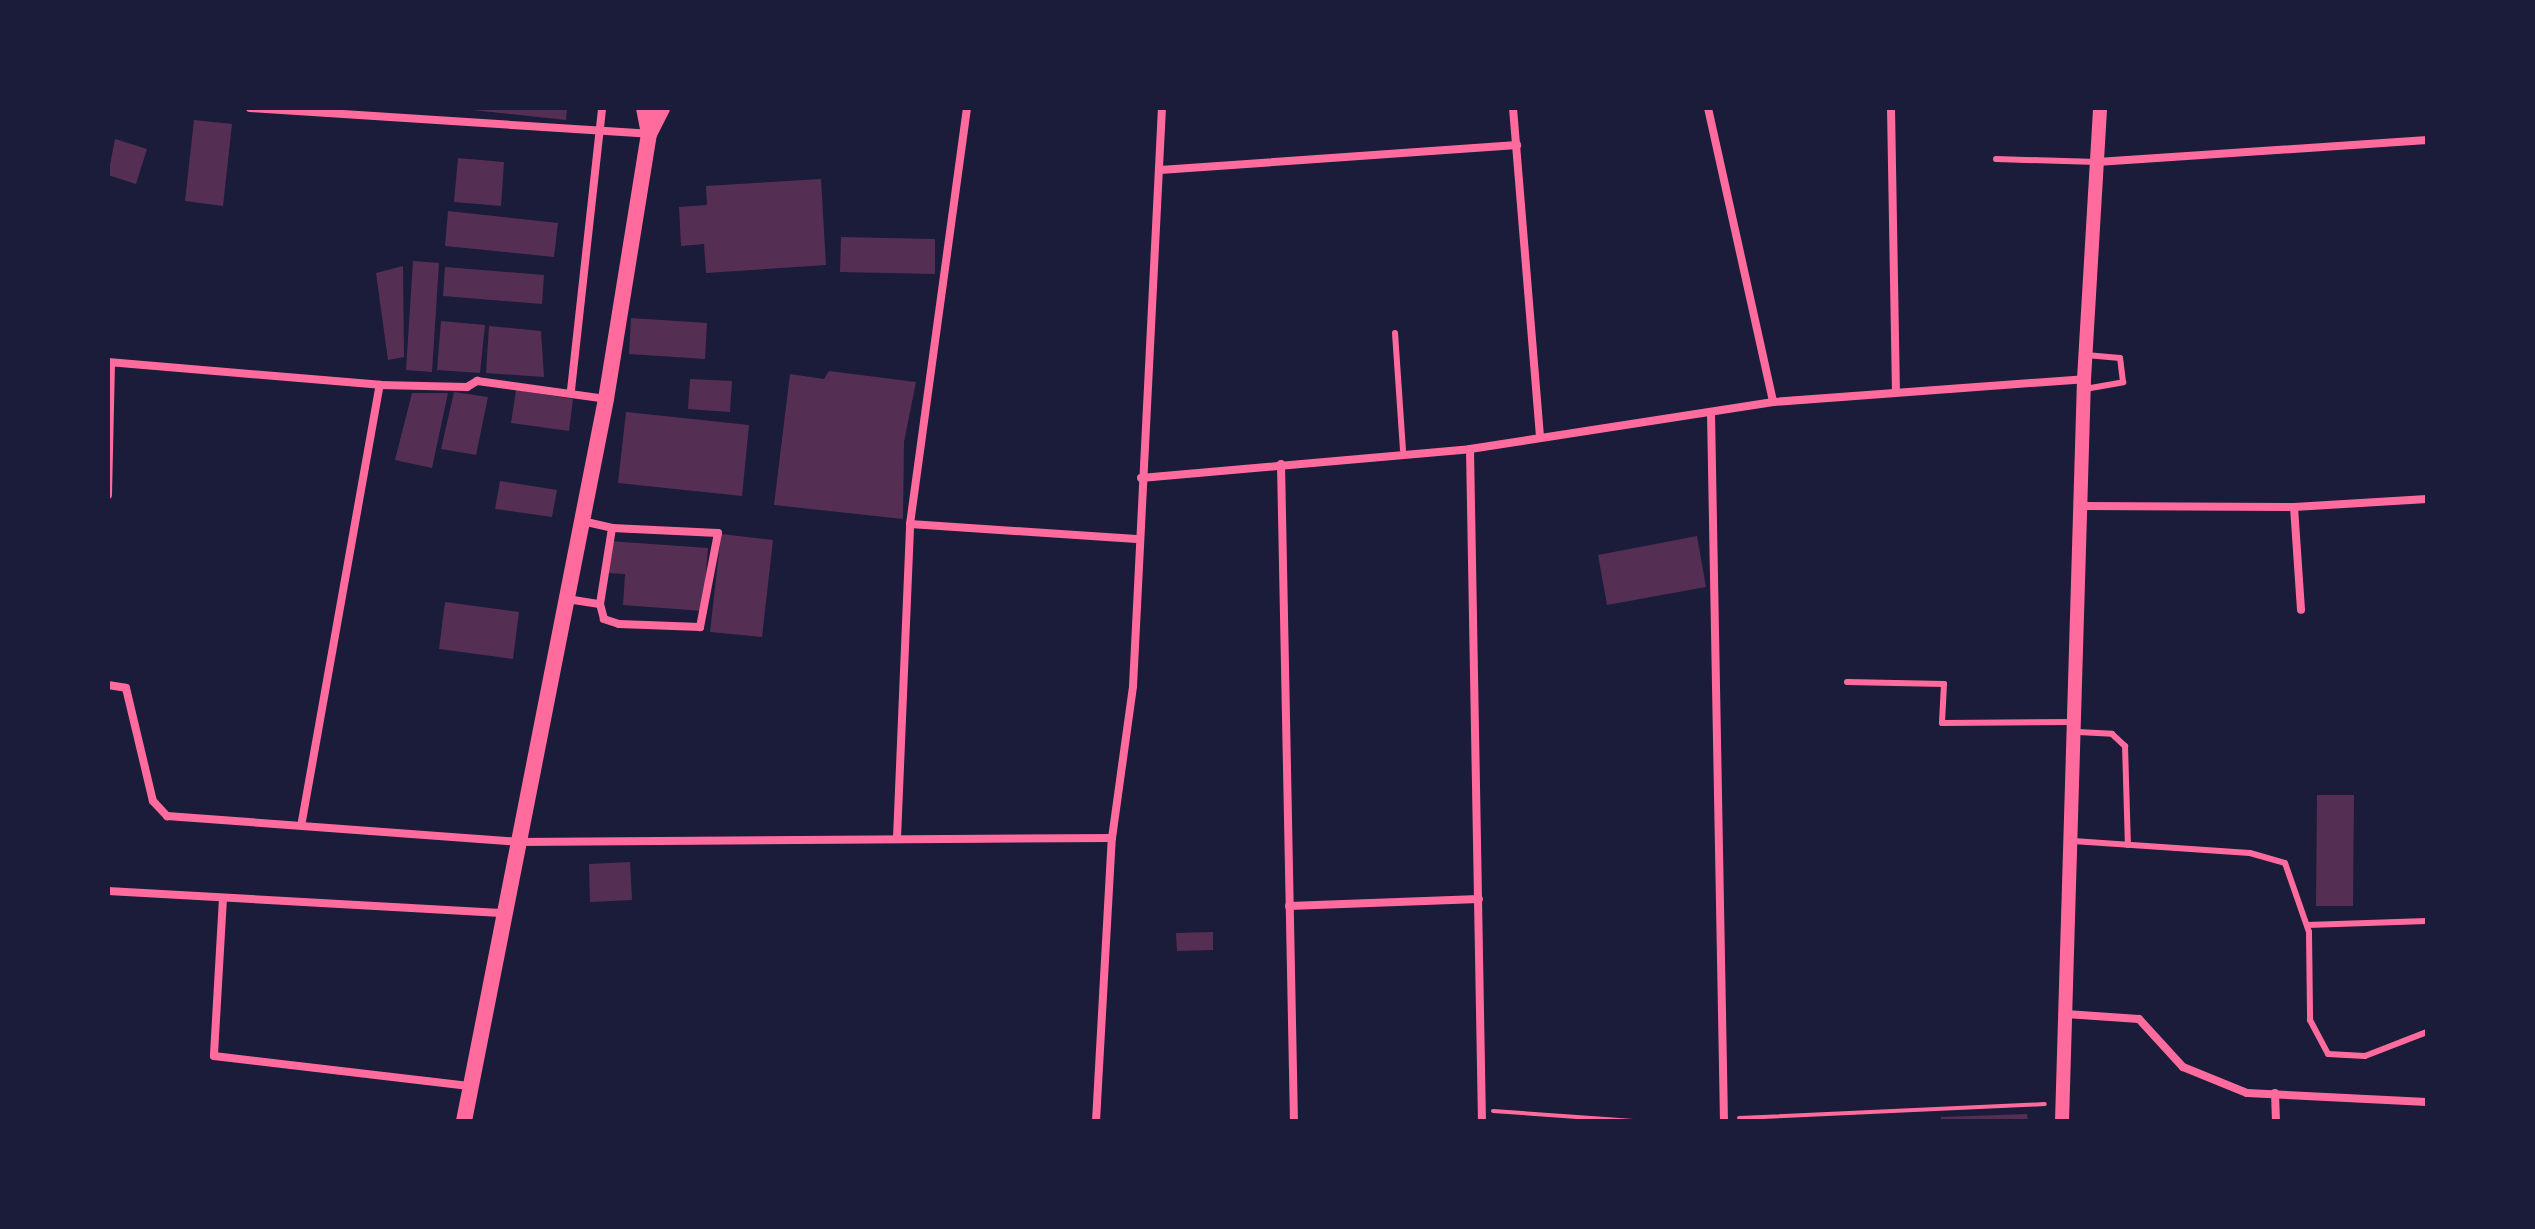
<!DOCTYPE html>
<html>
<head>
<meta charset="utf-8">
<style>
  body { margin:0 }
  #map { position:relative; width:2535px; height:1229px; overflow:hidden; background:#1b1b3a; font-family:"Work Sans",sans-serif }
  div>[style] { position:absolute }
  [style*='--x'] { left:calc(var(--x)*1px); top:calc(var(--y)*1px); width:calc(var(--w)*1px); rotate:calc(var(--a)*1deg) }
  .building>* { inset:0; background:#542f53 }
  .path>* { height:4px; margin:-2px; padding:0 2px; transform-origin:2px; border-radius:2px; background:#ff6b9d }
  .service>* { height:6px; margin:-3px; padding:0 3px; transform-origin:3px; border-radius:3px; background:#ff6b9d }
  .minor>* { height:8px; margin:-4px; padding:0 4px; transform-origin:4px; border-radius:4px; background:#ff6b9d }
  .tertiary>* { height:14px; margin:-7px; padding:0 7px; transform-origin:7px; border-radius:7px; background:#ff6b9d }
  .secondary>* { height:16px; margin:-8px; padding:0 8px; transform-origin:8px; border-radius:8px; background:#ff6b9d }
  span { translate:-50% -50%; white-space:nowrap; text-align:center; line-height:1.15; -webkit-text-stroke:8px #1b1b3a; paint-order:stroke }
  .frame { position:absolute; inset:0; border:110px solid #1b1b3a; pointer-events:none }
</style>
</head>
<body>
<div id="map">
  <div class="building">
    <i style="clip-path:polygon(454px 108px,567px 108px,566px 120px)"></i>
    <i style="clip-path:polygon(194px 120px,232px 124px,223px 206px,185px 201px)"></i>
    <i style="clip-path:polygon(115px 139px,147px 149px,136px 184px,108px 175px)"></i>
    <i style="clip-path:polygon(458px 158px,504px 162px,501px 206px,454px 202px)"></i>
    <i style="clip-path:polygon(821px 179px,826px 265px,706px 273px,704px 244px,681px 246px,679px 207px,707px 205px,706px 186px)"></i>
    <i style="clip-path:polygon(448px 211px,558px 223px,554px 257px,445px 246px)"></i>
    <i style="clip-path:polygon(841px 237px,935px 239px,935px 274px,840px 272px)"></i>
    <i style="clip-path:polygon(413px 261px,439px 263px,432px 372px,406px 370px)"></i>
    <i style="clip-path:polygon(403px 266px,404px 357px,388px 360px,376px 273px)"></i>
    <i style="clip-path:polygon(445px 267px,544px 275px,542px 304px,443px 296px)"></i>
    <i style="clip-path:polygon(631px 318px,707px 323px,705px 359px,629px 354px)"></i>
    <i style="clip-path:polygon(441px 321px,485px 325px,480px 373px,437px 370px)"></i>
    <i style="clip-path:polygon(489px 326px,541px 331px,544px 377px,486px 373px)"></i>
    <i style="clip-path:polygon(829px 371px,916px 382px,904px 442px,903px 519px,774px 505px,790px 374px,824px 379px)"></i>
    <i style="clip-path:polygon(690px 379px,732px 381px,730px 412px,688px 409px)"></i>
    <i style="clip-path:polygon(516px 390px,573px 399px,569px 431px,511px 423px)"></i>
    <i style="clip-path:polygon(454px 392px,488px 397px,476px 455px,441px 449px)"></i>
    <i style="clip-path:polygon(412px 393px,448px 393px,432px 468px,395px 460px)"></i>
    <i style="clip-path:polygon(626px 412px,749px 425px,742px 496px,618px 483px)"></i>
    <i style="clip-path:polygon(500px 481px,557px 490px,552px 517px,495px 509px)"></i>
    <i style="clip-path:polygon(721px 534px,773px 540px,762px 637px,710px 632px)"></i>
    <i style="clip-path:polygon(1697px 536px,1706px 587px,1607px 605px,1598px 555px)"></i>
    <i style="clip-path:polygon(609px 541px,708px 548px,703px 611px,623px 605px,625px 574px,607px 573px)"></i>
    <i style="clip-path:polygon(445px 602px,519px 612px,513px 659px,439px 649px)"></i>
    <i style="clip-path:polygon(2317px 795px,2354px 795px,2353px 906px,2316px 906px)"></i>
    <i style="clip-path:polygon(630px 862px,632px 900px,590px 902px,589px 864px)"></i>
    <i style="clip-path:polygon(1213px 932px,1213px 950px,1177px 951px,1176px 933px)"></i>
    <i style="clip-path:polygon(2027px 1114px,2028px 1121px,1941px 1121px,1941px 1117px)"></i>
  </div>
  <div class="path">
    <i style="--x:1493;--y:1111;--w:141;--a:4.1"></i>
    <i style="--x:1739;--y:1118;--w:306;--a:-2.6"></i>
  </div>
  <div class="service">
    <i style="--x:1996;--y:159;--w:101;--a:1.7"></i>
    <i style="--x:1395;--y:333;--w:117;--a:86.1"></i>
    <i style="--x:2085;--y:389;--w:39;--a:-10"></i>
    <i style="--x:2123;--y:382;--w:24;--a:-97"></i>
    <i style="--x:2120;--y:358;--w:34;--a:-175"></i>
    <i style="--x:1847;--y:682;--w:97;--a:1.2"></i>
    <i style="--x:1944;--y:684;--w:39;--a:93"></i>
    <i style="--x:1942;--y:723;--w:133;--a:-0.4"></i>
    <i style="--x:2078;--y:732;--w:34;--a:3"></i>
    <i style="--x:2112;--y:734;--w:18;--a:43"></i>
    <i style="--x:2125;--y:746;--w:99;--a:88.3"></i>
    <i style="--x:2073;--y:841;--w:177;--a:3.9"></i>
    <i style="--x:2250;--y:853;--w:36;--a:16"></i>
    <i style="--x:2285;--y:863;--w:73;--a:70.8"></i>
    <i style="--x:2309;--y:932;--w:88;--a:89.3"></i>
    <i style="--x:2310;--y:1020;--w:38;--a:62"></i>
    <i style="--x:2328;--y:1054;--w:37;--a:3"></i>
    <i style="--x:2365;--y:1056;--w:66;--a:-21.2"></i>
    <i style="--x:2307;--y:925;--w:120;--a:-1.9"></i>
  </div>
  <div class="minor">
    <i style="--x:250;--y:108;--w:400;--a:3.7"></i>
    <i style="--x:1513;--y:108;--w:330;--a:85.3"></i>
    <i style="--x:1708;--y:108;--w:301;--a:77.5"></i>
    <i style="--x:1891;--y:108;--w:282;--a:89"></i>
    <i style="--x:2097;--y:162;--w:331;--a:-3.8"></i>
    <i style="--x:1160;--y:170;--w:358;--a:-4"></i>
    <i style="--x:108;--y:362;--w:273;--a:4.8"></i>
    <i style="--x:380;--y:385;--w:87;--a:1.3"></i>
    <i style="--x:467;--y:387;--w:12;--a:-31"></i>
    <i style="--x:477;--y:381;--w:130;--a:7.9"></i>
    <i style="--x:571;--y:390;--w:284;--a:-83.7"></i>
    <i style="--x:1711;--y:413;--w:708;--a:88.95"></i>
    <i style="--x:1470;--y:449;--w:672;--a:88.98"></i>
    <i style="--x:1281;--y:464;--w:657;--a:88.87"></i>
    <i style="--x:1141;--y:478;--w:330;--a:-5"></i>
    <i style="--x:1470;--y:449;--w:307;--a:-8.8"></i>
    <i style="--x:1773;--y:402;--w:312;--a:-4.2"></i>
    <i style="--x:108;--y:495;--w:131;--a:-88.7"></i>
    <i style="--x:2082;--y:506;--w:212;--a:0.3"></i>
    <i style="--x:2294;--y:507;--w:133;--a:-3.4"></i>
    <i style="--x:2294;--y:507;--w:103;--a:86.1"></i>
    <i style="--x:582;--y:521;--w:31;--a:13"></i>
    <i style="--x:910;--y:524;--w:227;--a:3.8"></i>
    <i style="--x:567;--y:599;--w:33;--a:9"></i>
    <i style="--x:600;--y:604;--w:77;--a:-81"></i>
    <i style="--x:612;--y:528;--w:106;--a:2.7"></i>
    <i style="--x:718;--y:533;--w:96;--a:100.8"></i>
    <i style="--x:700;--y:627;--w:81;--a:-177.9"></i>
    <i style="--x:619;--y:624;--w:16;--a:-162"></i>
    <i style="--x:604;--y:619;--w:16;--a:-105"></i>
    <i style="--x:108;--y:685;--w:18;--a:9"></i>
    <i style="--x:126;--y:688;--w:116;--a:76.6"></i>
    <i style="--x:153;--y:801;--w:21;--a:47"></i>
    <i style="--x:167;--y:816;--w:351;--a:4.2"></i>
    <i style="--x:517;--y:842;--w:595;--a:-0.39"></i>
    <i style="--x:302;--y:821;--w:443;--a:-79.9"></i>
    <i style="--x:897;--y:838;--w:314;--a:-87.6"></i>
    <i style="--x:910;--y:524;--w:420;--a:-82.2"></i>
    <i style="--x:108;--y:891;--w:398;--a:3.2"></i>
    <i style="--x:223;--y:898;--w:158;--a:93.3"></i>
    <i style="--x:214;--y:1056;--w:259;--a:6.7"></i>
    <i style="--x:1289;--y:906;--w:190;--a:-2.1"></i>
    <i style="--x:2066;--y:1014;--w:73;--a:3.9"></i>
    <i style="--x:2139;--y:1019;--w:65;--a:47.5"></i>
    <i style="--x:2183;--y:1067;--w:69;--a:22.1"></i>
    <i style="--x:2247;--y:1093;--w:180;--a:2.9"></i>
    <i style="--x:2275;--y:1093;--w:28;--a:88"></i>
    <i style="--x:1096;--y:1121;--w:283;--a:-86.8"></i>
    <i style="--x:1112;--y:838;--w:153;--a:-82.1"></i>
    <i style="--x:1133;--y:686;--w:579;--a:-87.13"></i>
  </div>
  <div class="tertiary">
    <i style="--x:2062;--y:1121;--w:742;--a:-88.3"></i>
    <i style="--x:2084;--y:379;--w:271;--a:-86.6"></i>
  </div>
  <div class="secondary">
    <i style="--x:644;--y:108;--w:26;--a:79"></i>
    <i style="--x:464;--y:1121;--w:736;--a:-78.87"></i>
    <i style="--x:606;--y:399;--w:268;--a:-80.8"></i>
    <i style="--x:649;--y:134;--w:29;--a:-63"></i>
  </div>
  <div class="frame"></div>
</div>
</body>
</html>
